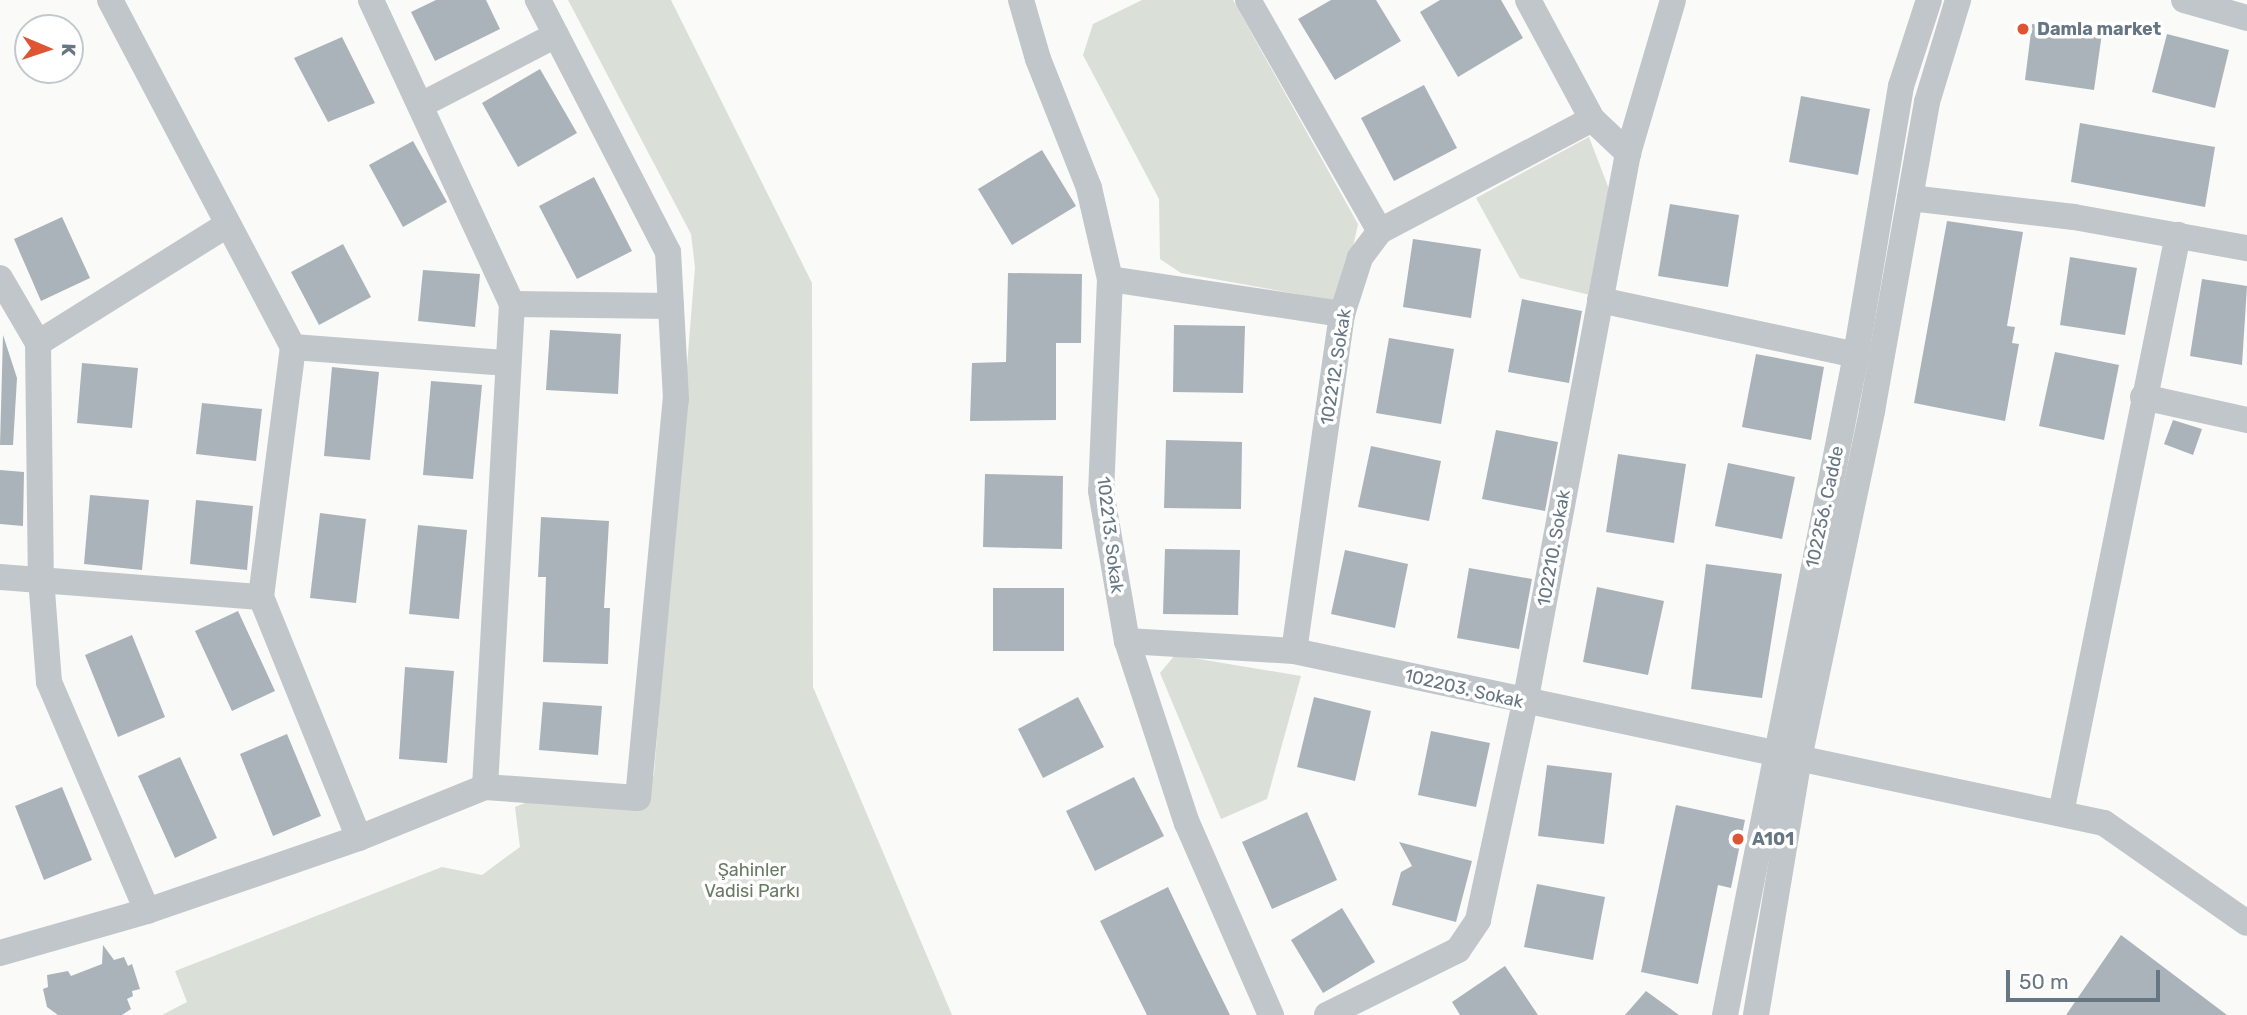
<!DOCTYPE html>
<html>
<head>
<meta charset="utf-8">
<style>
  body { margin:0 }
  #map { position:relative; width:2247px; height:1015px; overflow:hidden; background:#fafaf8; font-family:Rubik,sans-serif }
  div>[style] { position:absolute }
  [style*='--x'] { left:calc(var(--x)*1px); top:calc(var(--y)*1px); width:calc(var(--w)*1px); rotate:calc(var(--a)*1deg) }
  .green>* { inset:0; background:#dadfd7 }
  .building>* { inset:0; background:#aab3b9 }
  .minor>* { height:26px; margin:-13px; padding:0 13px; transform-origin:13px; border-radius:13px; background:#c1c6ca }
  .dots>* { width:19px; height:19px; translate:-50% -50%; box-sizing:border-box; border:4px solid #fff; border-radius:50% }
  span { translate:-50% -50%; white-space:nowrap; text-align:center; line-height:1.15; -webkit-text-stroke:7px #fff; paint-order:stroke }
  .poi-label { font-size:18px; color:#667682; font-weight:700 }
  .left { translate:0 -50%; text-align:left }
  .street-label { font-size:18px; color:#667682 }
  .park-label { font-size:18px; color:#697a64 }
  .north { position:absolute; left:14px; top:14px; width:70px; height:70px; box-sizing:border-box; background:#fff; border:2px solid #c2c8cd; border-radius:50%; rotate:92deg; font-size:19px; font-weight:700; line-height:28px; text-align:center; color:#667682 }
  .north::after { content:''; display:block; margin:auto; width:24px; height:32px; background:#df5533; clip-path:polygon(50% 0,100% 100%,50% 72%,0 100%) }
  .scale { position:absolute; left:2006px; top:970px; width:154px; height:32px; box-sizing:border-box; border:4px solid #667682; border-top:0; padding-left:9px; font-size:21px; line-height:24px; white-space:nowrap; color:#667682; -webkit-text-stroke:5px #fff; paint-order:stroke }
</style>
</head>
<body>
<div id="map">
  <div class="green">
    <i style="clip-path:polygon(568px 0,671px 0,812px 283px,813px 687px,952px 1015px,162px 1015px,187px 1002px,175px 971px,442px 867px,482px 875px,520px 847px,515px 807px,540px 797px,644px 803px,654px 774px,695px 267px,691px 234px)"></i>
    <i style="clip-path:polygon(1142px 0,1233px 0,1358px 224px,1341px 302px,1181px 273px,1160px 259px,1159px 199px,1083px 55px,1093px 24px)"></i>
    <i style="clip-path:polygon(1589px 137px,1612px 197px,1594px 296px,1520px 278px,1476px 198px)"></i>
    <i style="clip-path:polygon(1175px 655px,1301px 676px,1267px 799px,1221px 819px,1160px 673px)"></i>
  </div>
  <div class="building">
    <i style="clip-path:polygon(436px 0,486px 0,500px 29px,435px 61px,411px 12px)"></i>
    <i style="clip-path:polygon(1331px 0,1376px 0,1401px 41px,1335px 80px,1298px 19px)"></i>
    <i style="clip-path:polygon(1440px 0,1501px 0,1523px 38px,1458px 77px,1420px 12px)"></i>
    <i style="clip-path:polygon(2032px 24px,2102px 33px,2094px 90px,2025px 80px)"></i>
    <i style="clip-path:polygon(2167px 34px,2229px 50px,2215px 108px,2152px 92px)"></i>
    <i style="clip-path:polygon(342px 37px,375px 103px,328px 122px,294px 58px)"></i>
    <i style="clip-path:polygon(540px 69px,577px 133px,518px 167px,482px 103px)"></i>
    <i style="clip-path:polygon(1424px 85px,1457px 148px,1394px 181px,1361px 118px)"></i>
    <i style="clip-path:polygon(1801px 96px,1870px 109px,1858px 175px,1789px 162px)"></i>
    <i style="clip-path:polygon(2080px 123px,2215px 147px,2205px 207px,2071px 182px)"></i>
    <i style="clip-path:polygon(413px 141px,447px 202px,403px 227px,369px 165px)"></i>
    <i style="clip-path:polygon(1042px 150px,1076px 206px,1012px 245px,978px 189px)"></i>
    <i style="clip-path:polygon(594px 177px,632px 251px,577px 279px,539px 206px)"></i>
    <i style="clip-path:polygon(1670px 204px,1739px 215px,1728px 287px,1658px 276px)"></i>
    <i style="clip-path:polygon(62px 217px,90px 278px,41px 301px,14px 239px)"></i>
    <i style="clip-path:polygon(1947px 221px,2023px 232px,2007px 326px,2015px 327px,2012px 343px,2019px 344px,2005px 421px,1914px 403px)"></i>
    <i style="clip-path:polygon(1413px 239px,1481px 249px,1471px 318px,1403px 307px)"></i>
    <i style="clip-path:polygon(343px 244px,371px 297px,319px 325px,291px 272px)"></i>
    <i style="clip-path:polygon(2070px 257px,2137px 268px,2125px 335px,2060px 325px)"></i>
    <i style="clip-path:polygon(423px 270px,480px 274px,475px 327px,418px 321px)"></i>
    <i style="clip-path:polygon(1008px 273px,1082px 274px,1081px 343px,1056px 343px,1056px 420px,970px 421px,972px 363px,1006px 362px)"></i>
    <i style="clip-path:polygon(2202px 279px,2247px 286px,2242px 365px,2190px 356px)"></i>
    <i style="clip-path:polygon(1522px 299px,1582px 311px,1569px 383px,1508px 372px)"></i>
    <i style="clip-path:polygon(1174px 325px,1245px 326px,1243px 393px,1173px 392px)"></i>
    <i style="clip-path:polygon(550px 330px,621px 334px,618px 394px,546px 390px)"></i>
    <i style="clip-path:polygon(3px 335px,17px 378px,13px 445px,0 445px)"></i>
    <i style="clip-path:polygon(1389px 338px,1454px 349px,1441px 424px,1376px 413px)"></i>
    <i style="clip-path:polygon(2055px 352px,2119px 365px,2104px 440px,2039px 426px)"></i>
    <i style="clip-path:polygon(1756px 354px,1824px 367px,1811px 440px,1742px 427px)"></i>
    <i style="clip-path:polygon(82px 363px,138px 368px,132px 428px,77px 423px)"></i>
    <i style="clip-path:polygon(332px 367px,379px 372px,370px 460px,324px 456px)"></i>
    <i style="clip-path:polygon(431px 381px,482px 385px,473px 479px,423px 475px)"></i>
    <i style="clip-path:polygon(202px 403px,262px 409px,256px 461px,196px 454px)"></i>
    <i style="clip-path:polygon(2173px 420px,2202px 429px,2193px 455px,2164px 444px)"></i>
    <i style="clip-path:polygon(1496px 430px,1558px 442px,1545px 511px,1482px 499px)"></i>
    <i style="clip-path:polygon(1166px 440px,1242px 442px,1241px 509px,1164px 508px)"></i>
    <i style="clip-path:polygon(1371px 446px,1441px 461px,1429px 521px,1358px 507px)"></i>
    <i style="clip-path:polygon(1618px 454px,1686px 464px,1674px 543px,1606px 532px)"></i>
    <i style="clip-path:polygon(1728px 463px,1795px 477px,1782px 539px,1715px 526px)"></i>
    <i style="clip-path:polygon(0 470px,24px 472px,23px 526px,0 524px)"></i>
    <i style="clip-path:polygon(985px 474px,1063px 476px,1062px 549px,983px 547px)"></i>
    <i style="clip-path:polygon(90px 495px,149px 500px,142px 570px,84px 564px)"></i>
    <i style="clip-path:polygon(196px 500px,253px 506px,247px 570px,190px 564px)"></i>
    <i style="clip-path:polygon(320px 513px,366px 519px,356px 603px,310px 598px)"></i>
    <i style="clip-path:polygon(541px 517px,609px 521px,604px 608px,610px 608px,608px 664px,543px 662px,546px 577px,538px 577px)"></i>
    <i style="clip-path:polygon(418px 525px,467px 530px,459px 619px,409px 614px)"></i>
    <i style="clip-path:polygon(1165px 549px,1240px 550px,1238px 615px,1163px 614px)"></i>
    <i style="clip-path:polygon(1345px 550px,1408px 564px,1395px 628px,1331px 614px)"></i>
    <i style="clip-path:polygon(1706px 564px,1782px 574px,1762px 698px,1691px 689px)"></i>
    <i style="clip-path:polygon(1469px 568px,1532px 579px,1519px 649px,1457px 638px)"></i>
    <i style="clip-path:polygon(1597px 587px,1664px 601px,1648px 675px,1583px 662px)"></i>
    <i style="clip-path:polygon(993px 588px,1064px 588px,1064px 651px,993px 651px)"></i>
    <i style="clip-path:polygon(238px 611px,275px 691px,232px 711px,195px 631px)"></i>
    <i style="clip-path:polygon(132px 635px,165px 717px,118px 737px,85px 655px)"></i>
    <i style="clip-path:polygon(405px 667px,454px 671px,447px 763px,399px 759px)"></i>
    <i style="clip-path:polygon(1078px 697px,1104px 747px,1043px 778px,1018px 729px)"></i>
    <i style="clip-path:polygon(1314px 697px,1371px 711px,1355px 781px,1297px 767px)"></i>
    <i style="clip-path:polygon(543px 702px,602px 706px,598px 755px,539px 750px)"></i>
    <i style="clip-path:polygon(1431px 731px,1490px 743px,1476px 807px,1418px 795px)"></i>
    <i style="clip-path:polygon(287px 734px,321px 816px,273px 836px,240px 754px)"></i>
    <i style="clip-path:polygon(180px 757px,217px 838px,175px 858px,138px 776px)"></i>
    <i style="clip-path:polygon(1547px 765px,1612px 773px,1604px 844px,1538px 836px)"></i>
    <i style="clip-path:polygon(1134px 777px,1164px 836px,1095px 871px,1066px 811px)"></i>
    <i style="clip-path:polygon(62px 787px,92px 860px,44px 880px,15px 806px)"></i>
    <i style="clip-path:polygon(1676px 805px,1745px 820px,1731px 888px,1718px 885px,1698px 984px,1641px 972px)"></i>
    <i style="clip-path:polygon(1307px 812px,1337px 880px,1272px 909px,1242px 842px)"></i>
    <i style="clip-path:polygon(1399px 842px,1472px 861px,1456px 922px,1392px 905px,1401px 872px,1412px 866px)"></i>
    <i style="clip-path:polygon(1537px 884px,1605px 897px,1593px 960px,1524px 947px)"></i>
    <i style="clip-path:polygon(1168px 887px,1198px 950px,1230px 1015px,1147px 1015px,1100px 921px)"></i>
    <i style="clip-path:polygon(1342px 908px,1375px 962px,1323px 993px,1291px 940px)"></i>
    <i style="clip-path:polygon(2121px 935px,2227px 1015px,2066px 1015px)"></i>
    <i style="clip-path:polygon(103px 945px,114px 960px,124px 957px,128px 966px,132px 964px,140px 989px,132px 991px,133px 996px,127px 999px,131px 1009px,122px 1015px,58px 1015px,47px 1007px,43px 989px,48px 987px,47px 975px,68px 971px,71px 976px,102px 964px)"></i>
    <i style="clip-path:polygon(1505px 966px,1538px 1015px,1460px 1015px,1452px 1002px)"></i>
    <i style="clip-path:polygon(1646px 991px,1679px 1015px,1625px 1015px)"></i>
  </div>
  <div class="minor">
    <i style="--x:110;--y:0;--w:392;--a:62.2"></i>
    <i style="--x:293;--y:347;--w:252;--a:97.3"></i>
    <i style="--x:261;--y:597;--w:260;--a:67.9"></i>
    <i style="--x:1021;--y:0;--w:61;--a:73.9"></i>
    <i style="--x:1038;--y:59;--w:139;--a:68.4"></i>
    <i style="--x:1089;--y:188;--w:93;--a:77"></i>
    <i style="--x:1110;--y:279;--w:212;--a:92.4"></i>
    <i style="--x:1101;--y:491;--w:152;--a:80.2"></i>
    <i style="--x:1127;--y:641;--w:192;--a:71.8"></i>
    <i style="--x:1187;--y:823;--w:210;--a:66.4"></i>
    <i style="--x:1248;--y:0;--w:266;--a:60.3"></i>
    <i style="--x:1380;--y:231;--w:34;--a:127"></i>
    <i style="--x:1360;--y:258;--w:59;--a:107.8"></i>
    <i style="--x:1342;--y:314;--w:340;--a:98.1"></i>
    <i style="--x:1528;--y:0;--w:135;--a:61.7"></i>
    <i style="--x:1592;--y:119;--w:50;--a:43.4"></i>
    <i style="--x:2184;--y:0;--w:66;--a:15.9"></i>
    <i style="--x:421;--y:105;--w:152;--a:-27.4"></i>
    <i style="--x:1910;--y:198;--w:165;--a:6.6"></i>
    <i style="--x:2074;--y:217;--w:176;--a:10.2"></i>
    <i style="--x:1380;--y:231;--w:240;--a:-27.8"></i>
    <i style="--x:0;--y:278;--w:75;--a:59.7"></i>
    <i style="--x:38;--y:343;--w:235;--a:89.3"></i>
    <i style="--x:41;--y:578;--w:104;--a:85.6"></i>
    <i style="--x:49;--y:682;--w:249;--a:66.8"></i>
    <i style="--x:1110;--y:279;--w:235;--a:8.6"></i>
    <i style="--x:1600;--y:300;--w:262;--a:12.1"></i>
    <i style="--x:512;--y:304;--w:159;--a:0.7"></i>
    <i style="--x:38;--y:343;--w:221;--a:-32"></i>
    <i style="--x:293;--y:347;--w:215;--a:4.3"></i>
    <i style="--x:2143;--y:397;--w:107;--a:12.5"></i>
    <i style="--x:0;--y:577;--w:262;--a:4.4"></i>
    <i style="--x:1127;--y:641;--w:167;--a:3.4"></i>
    <i style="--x:1294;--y:651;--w:828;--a:11.99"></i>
    <i style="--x:2104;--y:823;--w:174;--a:35"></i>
    <i style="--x:485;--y:787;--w:153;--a:4.1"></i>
    <i style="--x:638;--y:798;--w:401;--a:-84.6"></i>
    <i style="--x:676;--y:399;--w:147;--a:-93.1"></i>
    <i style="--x:668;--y:252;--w:284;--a:-117.3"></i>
    <i style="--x:2061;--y:813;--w:590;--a:-78.56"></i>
    <i style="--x:0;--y:953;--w:153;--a:-15.9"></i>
    <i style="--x:147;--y:911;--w:224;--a:-19"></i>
    <i style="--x:359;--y:838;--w:136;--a:-22"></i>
    <i style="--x:485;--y:787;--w:484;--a:-86.8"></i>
    <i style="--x:512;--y:304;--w:335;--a:-114.9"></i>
    <i style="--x:1327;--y:1015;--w:146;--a:-26.4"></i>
    <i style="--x:1458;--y:950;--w:36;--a:-56"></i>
    <i style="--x:1478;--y:920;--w:222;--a:-77.8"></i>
    <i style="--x:1525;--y:703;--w:560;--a:-79.39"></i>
    <i style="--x:1628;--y:153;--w:159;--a:-73.6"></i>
    <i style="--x:1725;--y:1015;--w:673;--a:-78.77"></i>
    <i style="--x:1856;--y:355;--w:273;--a:-80.5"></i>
    <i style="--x:1901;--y:86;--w:90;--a:-72"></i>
    <i style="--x:1756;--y:1015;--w:261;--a:-80.5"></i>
    <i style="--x:1799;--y:758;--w:355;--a:-78.1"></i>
    <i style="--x:1872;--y:411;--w:314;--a:-79.9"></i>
    <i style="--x:1927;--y:102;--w:107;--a:-73.1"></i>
  </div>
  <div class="dots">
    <i style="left:2023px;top:29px;background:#df5533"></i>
    <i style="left:1738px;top:839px;background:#df5533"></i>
  </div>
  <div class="poi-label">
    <span class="left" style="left:2037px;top:29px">Damla market</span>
    <span class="left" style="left:1752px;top:839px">A101</span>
  </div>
  <div class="street-label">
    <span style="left:1336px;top:367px;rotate:-81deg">102212. Sokak</span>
    <span style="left:1825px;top:507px;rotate:-78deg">102256. Cadde</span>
    <span style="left:1110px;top:535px;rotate:83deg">102213. Sokak</span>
    <span style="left:1554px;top:548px;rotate:-80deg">102210. Sokak</span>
    <span style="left:1464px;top:689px;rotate:13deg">102203. Sokak</span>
  </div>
  <div class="park-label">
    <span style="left:752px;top:881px">Şahinler<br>Vadisi Parkı</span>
  </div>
  <div class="north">K</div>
  <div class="scale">50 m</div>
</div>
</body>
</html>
